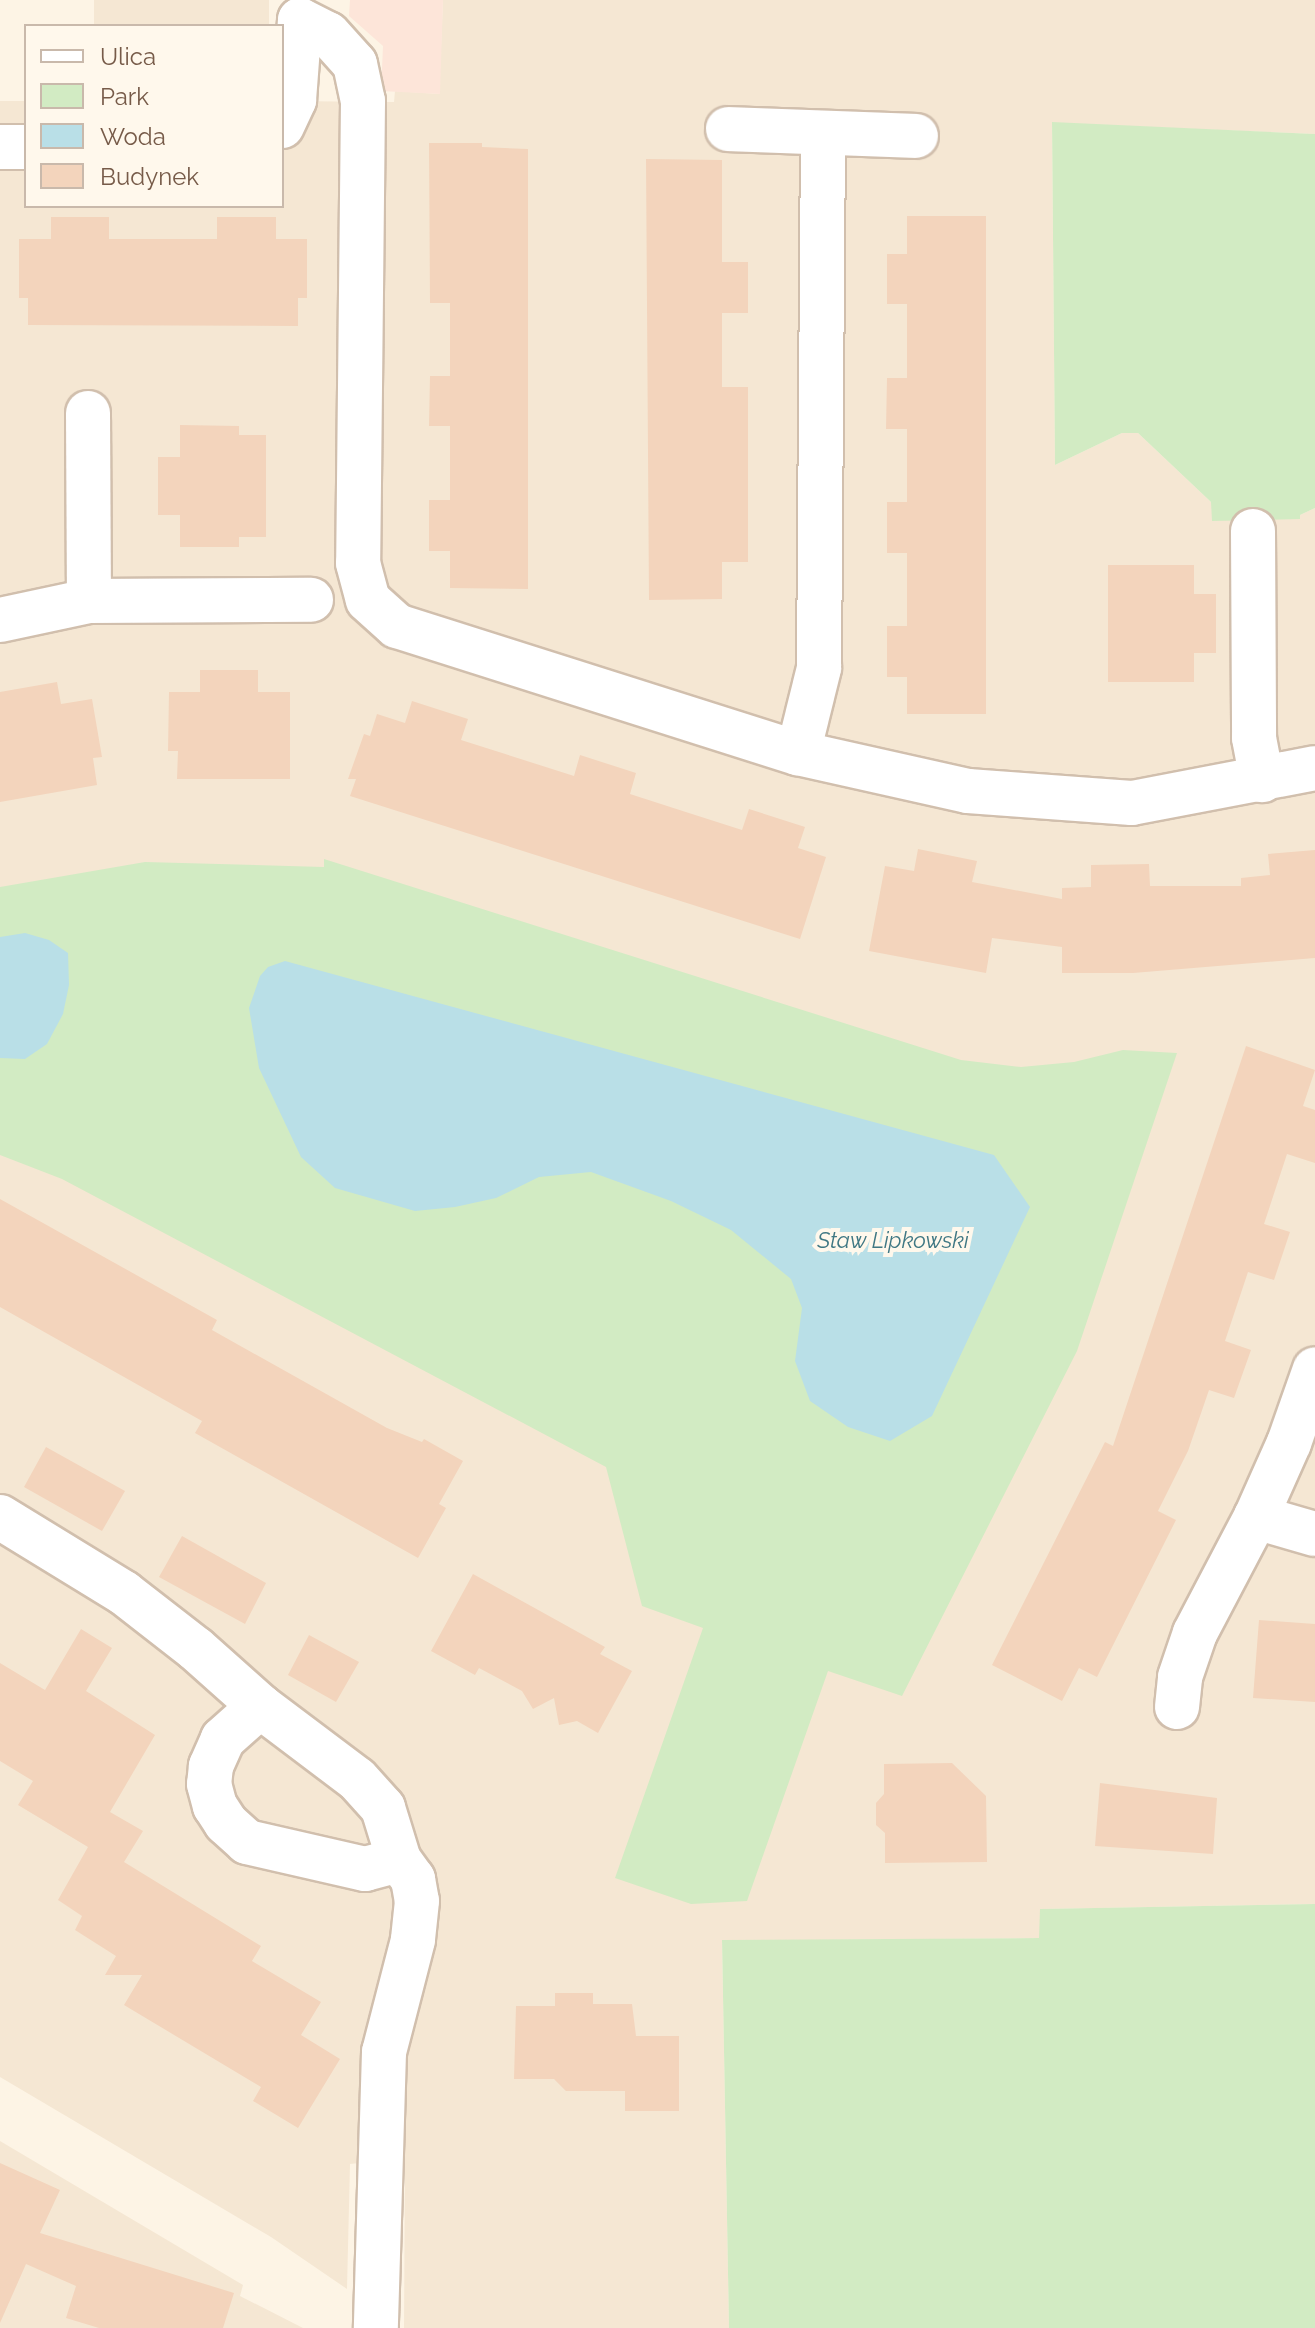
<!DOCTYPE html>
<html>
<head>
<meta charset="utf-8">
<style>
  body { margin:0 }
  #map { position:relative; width:1315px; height:2328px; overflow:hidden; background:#fdf4e5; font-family:Raleway,sans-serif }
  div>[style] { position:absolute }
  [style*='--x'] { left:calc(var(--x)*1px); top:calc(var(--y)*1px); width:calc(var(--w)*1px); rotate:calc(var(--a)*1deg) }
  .residential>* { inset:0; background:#f5e7d3 }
  .commercial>* { inset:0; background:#fde5d9 }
  .green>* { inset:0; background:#d2ebc3 }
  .water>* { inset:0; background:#b9dfe7 }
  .building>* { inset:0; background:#f3d4bc }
  .roads { filter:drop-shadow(2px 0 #d1bfad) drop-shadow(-2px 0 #d1bfad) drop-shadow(0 2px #d1bfad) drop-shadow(0 -2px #d1bfad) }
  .street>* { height:44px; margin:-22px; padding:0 22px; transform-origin:22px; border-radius:22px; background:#fff }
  span { translate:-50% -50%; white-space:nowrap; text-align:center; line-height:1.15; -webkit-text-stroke:8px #fff8ec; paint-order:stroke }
  .water-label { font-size:22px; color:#3f7783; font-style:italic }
  .legend { position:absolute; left:24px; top:24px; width:260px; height:184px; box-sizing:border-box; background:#fff8ec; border:2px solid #c9b9ab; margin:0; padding:10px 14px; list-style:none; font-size:24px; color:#775b49 }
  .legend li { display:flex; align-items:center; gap:16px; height:40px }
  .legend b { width:40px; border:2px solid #c9b9ab }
</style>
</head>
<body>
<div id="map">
  <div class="residential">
    <i style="clip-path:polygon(94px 0,269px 0,269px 26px,94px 26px)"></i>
    <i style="clip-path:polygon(443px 0,1315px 0,1315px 134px,1052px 123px,1055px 465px,1122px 433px,1138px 433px,1211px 502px,1300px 519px,1300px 515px,1315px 508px,1315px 1904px,1041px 1909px,1040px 1938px,722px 1941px,729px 2328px,404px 2328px,405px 2158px,350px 2164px,347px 2289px,271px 2237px,0 2077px,0 101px,26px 101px,26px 206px,282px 206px,282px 101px,394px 102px,395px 91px,439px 94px)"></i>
    <i style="clip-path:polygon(0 2141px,243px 2285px,240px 2296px,303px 2328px,0 2328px)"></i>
  </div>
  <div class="commercial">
    <i style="clip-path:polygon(350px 0,443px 0,440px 94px,381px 91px,383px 46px,349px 16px)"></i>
  </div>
  <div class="green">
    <i style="clip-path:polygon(1052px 122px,1315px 134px,1315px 508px,1300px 515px,1300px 519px,1212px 521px,1211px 502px,1138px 433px,1122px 433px,1055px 465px)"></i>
    <i style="clip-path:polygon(324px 859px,961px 1060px,1021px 1067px,1074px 1062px,1123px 1050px,1177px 1053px,1077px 1351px,902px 1696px,828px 1671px,747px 1901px,691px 1904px,615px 1878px,703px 1628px,642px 1606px,606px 1467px,62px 1179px,0 1155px,0 887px,145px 862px,324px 867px)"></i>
    <i style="clip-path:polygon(1315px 1904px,1315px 2328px,729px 2328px,722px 1940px,1039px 1938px,1040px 1909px)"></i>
  </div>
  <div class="water">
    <i style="clip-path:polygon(25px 933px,49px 940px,68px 953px,69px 985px,63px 1014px,47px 1044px,25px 1059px,0 1058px,0 937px)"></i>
    <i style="clip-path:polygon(285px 961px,994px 1155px,1030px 1207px,932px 1416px,890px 1441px,848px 1427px,810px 1401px,795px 1361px,802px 1308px,791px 1279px,731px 1230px,671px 1201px,591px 1172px,539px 1177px,496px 1198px,455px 1207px,415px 1211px,335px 1188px,301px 1157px,259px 1068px,249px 1008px,260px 976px,268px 967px)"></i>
  </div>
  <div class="building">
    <i style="clip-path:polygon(429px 143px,482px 143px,482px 147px,528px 149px,528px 589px,450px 588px,450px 551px,429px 551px,429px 500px,450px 500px,450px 426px,429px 426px,430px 376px,450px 376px,450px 303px,430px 303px)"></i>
    <i style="clip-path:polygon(646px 159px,722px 160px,722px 262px,748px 262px,748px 313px,722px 313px,722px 387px,748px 387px,748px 562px,722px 562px,722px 599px,649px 600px)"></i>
    <i style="clip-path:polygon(907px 216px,986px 216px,986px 714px,907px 714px,907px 677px,887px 677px,887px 626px,907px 626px,907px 553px,887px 553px,887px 502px,907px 502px,907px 429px,886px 429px,887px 378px,907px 378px,907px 304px,887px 304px,887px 254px,907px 254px)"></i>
    <i style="clip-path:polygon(51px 217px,109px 217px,109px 239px,217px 239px,217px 217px,276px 217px,276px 239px,307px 239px,307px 298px,298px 298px,298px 326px,28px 325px,28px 298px,19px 298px,19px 239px,51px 239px)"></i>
    <i style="clip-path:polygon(180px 425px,239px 426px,239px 435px,266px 435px,266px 537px,239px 537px,239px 547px,180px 547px,180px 515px,158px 515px,158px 457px,180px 457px)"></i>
    <i style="clip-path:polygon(1108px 565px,1194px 565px,1194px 594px,1216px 594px,1216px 653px,1194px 653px,1194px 682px,1108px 682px)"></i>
    <i style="clip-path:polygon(200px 670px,258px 670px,258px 692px,290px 692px,290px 779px,177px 779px,178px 751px,168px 751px,169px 692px,200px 692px)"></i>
    <i style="clip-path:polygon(57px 682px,61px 704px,92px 699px,102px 757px,93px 758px,97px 785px,0 802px,0 692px)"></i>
    <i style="clip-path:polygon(412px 701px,468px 719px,461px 740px,574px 776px,580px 755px,636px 773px,630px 794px,692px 814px,742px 830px,749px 809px,805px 827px,798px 848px,826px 857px,800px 939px,350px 796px,356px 779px,348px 779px,364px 734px,370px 736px,377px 714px,405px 723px)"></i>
    <i style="clip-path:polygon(918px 849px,977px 861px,972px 882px,1062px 899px,1062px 888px,1091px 887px,1091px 865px,1149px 864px,1150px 886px,1241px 886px,1241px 878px,1270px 875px,1268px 854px,1315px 850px,1315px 958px,1133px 973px,1062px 973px,1062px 947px,992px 938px,986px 973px,869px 951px,885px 866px,914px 871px)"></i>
    <i style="clip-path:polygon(1246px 1046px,1315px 1070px,1303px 1106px,1315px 1110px,1315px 1163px,1287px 1154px,1264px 1224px,1290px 1232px,1274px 1280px,1248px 1272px,1225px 1341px,1251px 1350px,1234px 1398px,1209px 1390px,1188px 1451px,1158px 1511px,1176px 1520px,1097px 1677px,1079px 1668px,1062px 1701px,992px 1665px,1105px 1442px,1113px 1446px)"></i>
    <i style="clip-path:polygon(0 1199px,217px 1320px,212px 1330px,387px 1428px,422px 1442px,424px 1439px,463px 1461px,439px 1504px,446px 1508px,418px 1558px,195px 1433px,202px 1421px,0 1307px)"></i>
    <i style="clip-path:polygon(46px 1447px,125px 1491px,102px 1531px,24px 1487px)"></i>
    <i style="clip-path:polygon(182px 1536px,266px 1583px,245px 1624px,159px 1577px)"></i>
    <i style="clip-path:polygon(473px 1574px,605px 1647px,600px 1654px,632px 1671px,598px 1733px,577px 1721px,559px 1725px,554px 1698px,533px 1709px,522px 1691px,479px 1668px,475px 1675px,431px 1651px)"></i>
    <i style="clip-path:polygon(1259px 1620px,1315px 1624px,1315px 1702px,1253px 1698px)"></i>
    <i style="clip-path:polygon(81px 1629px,112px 1648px,86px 1691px,155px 1735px,110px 1812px,143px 1831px,124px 1862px,261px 1946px,252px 1961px,321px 2002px,301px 2035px,340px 2059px,298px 2128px,253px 2101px,261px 2087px,124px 2005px,142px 1975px,105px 1975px,116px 1956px,75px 1930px,82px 1916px,58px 1900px,88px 1847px,18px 1805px,33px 1781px,0 1761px,0 1663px,45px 1690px)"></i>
    <i style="clip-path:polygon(309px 1635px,359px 1662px,336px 1702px,288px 1675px)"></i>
    <i style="clip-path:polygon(952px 1763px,986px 1796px,987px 1862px,885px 1863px,885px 1833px,876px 1825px,876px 1803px,884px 1794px,884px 1764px)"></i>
    <i style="clip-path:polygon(1100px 1783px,1217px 1798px,1213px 1854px,1095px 1846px)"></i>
    <i style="clip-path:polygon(555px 1993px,593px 1993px,593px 2004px,632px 2004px,636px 2036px,679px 2036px,679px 2111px,625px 2111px,625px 2091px,566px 2091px,554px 2079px,514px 2079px,516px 2006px,555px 2006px)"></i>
    <i style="clip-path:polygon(0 2163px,60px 2190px,40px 2233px,234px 2293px,223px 2328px,99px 2328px,66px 2318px,76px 2286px,26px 2264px,0 2323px)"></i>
  </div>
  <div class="roads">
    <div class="street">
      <i style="--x:282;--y:126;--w:29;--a:-65"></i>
      <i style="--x:294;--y:100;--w:80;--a:-85.7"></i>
      <i style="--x:300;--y:20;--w:31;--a:27"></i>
      <i style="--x:328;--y:34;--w:40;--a:48"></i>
      <i style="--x:355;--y:64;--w:38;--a:78"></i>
      <i style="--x:363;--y:101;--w:462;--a:90.6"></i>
      <i style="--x:358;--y:563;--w:38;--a:75"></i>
      <i style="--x:368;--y:600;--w:39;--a:42"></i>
      <i style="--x:397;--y:626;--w:421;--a:17.6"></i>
      <i style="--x:798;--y:753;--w:174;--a:12.6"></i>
      <i style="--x:968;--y:791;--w:164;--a:4.2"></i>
      <i style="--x:1132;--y:803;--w:186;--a:-10.8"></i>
      <i style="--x:728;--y:129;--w:188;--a:2.1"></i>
      <i style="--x:0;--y:147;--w:26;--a:0"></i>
      <i style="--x:88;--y:413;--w:188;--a:89.7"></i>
      <i style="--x:1253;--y:531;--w:207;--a:89.7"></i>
      <i style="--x:1254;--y:738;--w:43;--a:79.2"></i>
      <i style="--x:0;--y:620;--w:91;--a:-12.1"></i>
      <i style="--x:89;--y:601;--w:222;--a:-0.3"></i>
      <i style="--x:798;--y:753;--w:88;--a:-76.1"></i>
      <i style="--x:819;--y:668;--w:535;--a:-89.57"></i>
      <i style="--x:0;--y:1517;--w:145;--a:31.5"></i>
      <i style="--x:124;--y:1593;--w:91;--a:37.9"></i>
      <i style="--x:196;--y:1649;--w:86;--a:41.7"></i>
      <i style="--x:260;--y:1706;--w:121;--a:37"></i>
      <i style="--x:357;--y:1779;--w:39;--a:48"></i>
      <i style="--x:383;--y:1808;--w:54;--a:72.9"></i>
      <i style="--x:399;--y:1860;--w:24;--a:54"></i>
      <i style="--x:413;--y:1879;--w:22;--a:80"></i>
      <i style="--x:417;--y:1901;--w:39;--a:96"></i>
      <i style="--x:413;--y:1940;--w:116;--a:104.5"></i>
      <i style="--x:384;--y:2052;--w:276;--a:91.7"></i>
      <i style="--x:1256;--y:1517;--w:61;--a:16.1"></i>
      <i style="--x:260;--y:1706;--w:50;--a:138.3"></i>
      <i style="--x:223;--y:1739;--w:30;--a:114"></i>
      <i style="--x:211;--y:1766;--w:18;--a:96"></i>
      <i style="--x:209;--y:1784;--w:23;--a:75"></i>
      <i style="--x:215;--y:1806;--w:20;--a:57"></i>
      <i style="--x:226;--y:1823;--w:28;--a:42"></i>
      <i style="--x:247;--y:1842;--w:121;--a:12.9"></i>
      <i style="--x:365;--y:1869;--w:35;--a:-15"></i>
      <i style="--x:1177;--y:1707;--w:30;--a:-84"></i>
      <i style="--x:1180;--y:1677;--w:46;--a:-71.2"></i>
      <i style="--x:1195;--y:1633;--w:131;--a:-62.3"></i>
      <i style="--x:1256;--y:1517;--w:81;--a:-66"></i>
      <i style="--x:1289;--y:1443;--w:78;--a:-70.6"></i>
    </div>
  </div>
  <div class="water-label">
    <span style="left:893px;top:1241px">Staw Lipkowski</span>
  </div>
  <ul class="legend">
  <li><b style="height:10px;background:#fff"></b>Ulica</li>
  <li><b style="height:22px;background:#d2ebc3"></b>Park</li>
  <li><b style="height:22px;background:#b9dfe7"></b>Woda</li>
  <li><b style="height:22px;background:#f3d4bc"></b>Budynek</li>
  </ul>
</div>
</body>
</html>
